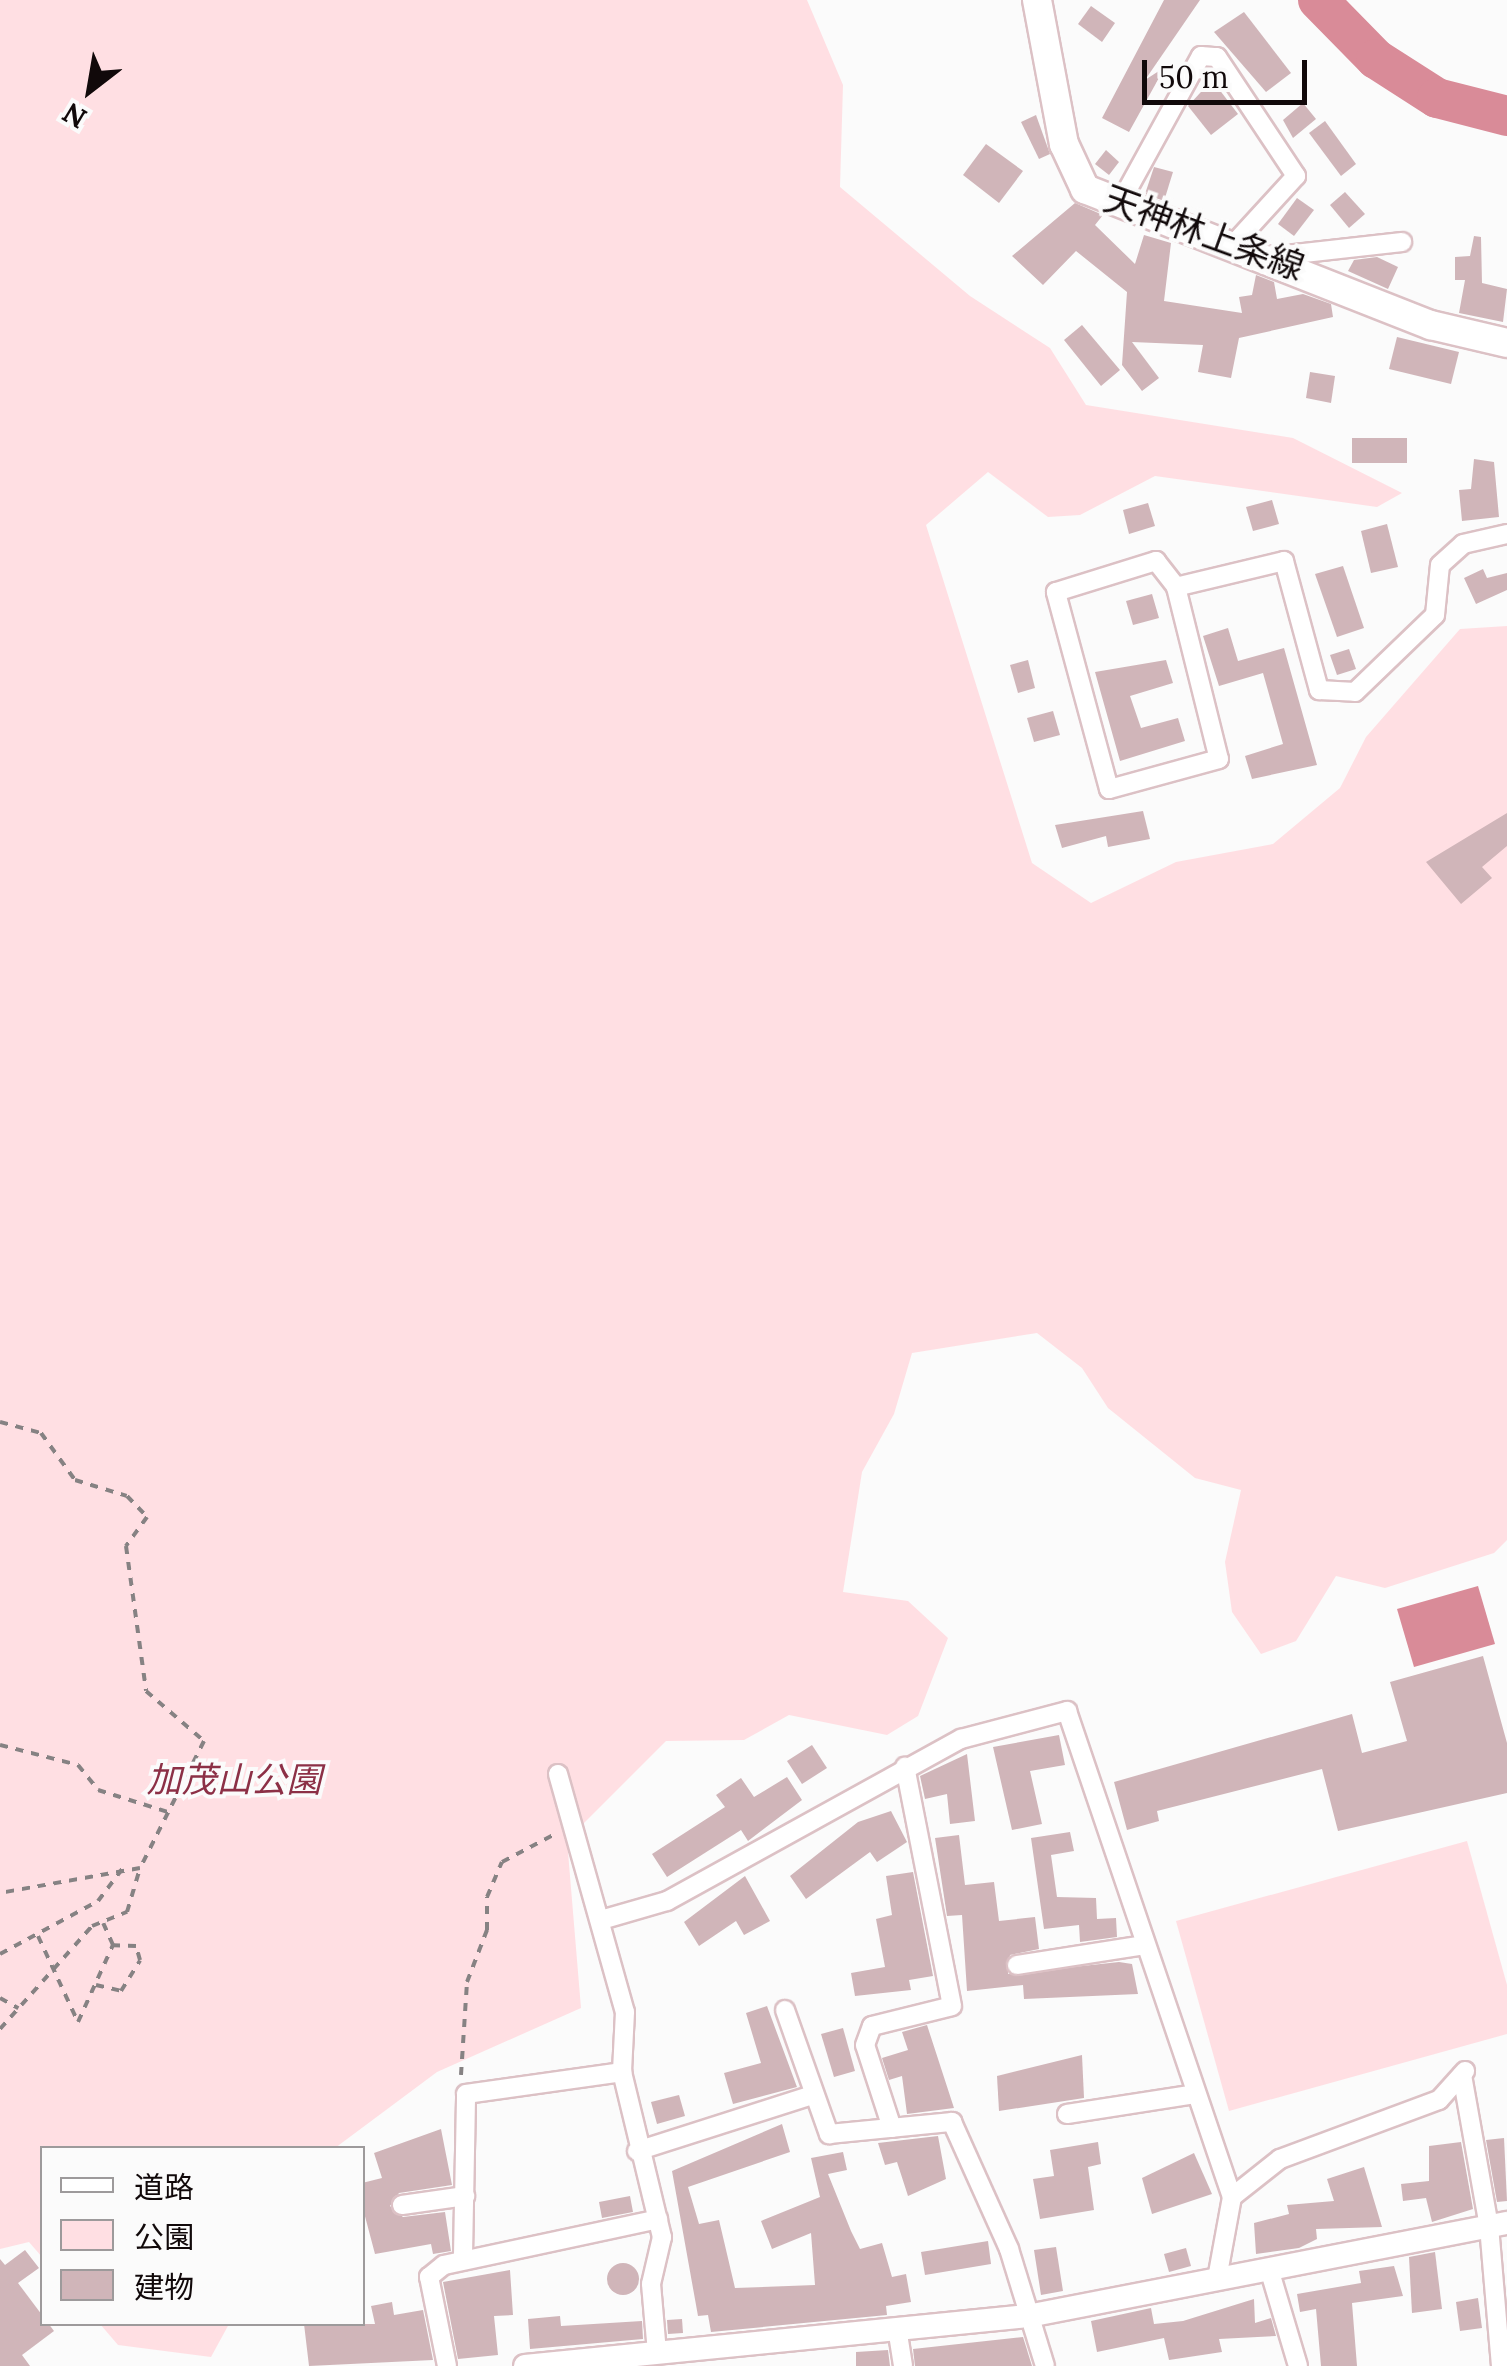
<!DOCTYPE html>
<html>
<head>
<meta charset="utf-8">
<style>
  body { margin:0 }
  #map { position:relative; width:1507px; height:2366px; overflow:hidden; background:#fbfbfb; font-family:Lora,"Noto Sans JP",serif }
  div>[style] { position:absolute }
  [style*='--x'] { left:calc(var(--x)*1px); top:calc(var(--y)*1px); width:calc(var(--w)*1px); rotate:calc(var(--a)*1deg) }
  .green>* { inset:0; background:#ffdfe3 }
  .water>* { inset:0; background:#d98b98 }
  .river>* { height:40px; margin:-20px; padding:0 20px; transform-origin:20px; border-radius:20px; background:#d98b98 }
  .building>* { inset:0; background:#d0b5b9 }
  .round { border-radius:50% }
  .path>* { height:4px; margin-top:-2px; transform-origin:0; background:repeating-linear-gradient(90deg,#868283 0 8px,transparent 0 16px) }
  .roads { filter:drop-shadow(2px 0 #dcc1c5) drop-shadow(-2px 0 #dcc1c5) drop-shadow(0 2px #dcc1c5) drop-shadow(0 -2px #dcc1c5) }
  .minor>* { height:18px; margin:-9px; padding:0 9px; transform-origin:9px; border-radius:9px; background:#fff }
  .tertiary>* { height:22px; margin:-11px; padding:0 11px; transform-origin:11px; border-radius:11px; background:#fff }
  .secondary>* { height:28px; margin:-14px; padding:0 14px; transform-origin:14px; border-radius:14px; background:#fff }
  span { translate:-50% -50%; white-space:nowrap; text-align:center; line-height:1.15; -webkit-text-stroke:8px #fbfbfb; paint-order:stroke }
  .street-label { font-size:35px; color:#11090a }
  .park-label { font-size:35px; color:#8c3046; font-style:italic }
  .legend { position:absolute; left:40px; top:2146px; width:325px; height:180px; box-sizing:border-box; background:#fbfbfb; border:2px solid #9d9a9b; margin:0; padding:12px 18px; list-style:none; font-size:30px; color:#11090a }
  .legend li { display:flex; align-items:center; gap:20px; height:50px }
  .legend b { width:50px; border:2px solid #9d9a9b }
  .north { position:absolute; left:40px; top:40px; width:100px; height:100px; -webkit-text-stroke:8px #fbfbfb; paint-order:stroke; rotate:211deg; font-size:28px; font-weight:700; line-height:40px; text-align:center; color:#11090a }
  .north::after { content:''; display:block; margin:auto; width:35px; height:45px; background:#11090a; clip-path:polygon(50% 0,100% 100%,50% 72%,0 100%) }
  .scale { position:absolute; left:1142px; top:60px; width:165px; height:45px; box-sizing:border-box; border:5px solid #11090a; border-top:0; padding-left:12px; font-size:30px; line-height:35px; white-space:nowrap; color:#11090a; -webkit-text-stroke:8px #fbfbfb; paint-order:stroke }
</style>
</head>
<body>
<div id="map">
  <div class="green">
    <i style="clip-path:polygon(0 0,807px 0,843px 85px,840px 187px,970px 296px,1050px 348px,1086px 405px,1293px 438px,1402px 493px,1377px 507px,1155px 476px,1080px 515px,1048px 517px,988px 472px,926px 525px,1032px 863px,1091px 903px,1176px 862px,1273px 844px,1340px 788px,1366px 737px,1460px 629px,1507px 626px,1507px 1540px,1494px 1553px,1385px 1588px,1336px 1576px,1296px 1641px,1261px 1654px,1232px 1612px,1225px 1562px,1241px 1490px,1195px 1478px,1108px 1408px,1082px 1368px,1037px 1333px,912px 1353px,894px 1414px,862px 1472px,843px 1592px,908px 1601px,948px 1638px,918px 1716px,887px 1735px,789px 1715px,744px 1740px,666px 1741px,567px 1840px,581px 2008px,437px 2072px,335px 2148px,42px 2148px,42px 2257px,29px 2242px,0 2249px)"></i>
    <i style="clip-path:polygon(1467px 1841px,1507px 1985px,1507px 2034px,1229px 2111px,1176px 1921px)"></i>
    <i style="clip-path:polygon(100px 2324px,229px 2324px,211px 2357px,118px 2345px)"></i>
  </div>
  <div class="water">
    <i style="clip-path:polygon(1478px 1586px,1495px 1644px,1414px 1667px,1397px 1609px)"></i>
  </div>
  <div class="river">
    <i style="--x:1318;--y:0;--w:83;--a:45.5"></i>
    <i style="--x:1376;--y:59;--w:72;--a:32.6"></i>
    <i style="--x:1437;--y:98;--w:72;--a:14.4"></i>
  </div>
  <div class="building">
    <i style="clip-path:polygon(1164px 0,1200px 0,1145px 80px,1165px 67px,1129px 132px,1102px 118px)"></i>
    <i style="clip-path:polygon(1091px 6px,1115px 23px,1102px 42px,1078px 24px)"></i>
    <i style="clip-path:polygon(1244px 12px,1291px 73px,1266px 92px,1214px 32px)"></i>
    <i style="clip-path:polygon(1212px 80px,1238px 114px,1211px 135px,1188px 106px)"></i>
    <i style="clip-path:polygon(1303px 103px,1316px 119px,1293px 138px,1283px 120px)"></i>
    <i style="clip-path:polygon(1036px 115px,1050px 154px,1039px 159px,1021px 122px)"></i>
    <i style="clip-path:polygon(1325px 121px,1356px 164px,1341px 176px,1309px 133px)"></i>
    <i style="clip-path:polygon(986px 144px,1023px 171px,999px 203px,963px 175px)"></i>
    <i style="clip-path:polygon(1106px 150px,1119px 162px,1109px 175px,1095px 164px)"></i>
    <i style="clip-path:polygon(1154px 167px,1173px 172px,1164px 201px,1145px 194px)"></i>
    <i style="clip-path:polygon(1345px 192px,1365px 214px,1349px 228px,1330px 205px)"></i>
    <i style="clip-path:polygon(1297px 198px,1314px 210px,1294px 236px,1278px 224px)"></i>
    <i style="clip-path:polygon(1075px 203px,1103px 215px,1095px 225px,1135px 264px,1144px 235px,1171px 243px,1164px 301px,1242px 313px,1239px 297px,1252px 295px,1256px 275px,1274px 282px,1277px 299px,1303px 294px,1331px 304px,1333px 317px,1239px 338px,1231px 378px,1198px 372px,1203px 345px,1132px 342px,1159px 378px,1142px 391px,1122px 365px,1127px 292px,1076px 251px,1043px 285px,1012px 256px)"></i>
    <i style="clip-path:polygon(1474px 236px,1481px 237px,1482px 283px,1507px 289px,1503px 322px,1459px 313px,1465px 280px,1455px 280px,1455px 257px,1470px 256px)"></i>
    <i style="clip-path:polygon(1377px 257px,1398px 267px,1388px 289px,1348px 271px,1354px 260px)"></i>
    <i style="clip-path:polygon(1082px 325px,1120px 370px,1101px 386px,1064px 340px)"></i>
    <i style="clip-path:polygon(1397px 337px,1459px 352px,1451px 384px,1389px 369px)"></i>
    <i style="clip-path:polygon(1310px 372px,1335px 376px,1331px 403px,1306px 398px)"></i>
    <i style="clip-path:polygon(1352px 438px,1407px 438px,1407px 463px,1352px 463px)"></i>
    <i style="clip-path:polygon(1474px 459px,1494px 462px,1499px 517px,1462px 521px,1459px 490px,1471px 489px)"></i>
    <i style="clip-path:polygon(1272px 500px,1279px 524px,1253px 531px,1246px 507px)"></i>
    <i style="clip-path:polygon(1148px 503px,1155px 526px,1129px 534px,1123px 510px)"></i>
    <i style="clip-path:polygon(1387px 524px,1398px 567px,1371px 573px,1361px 531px)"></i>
    <i style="clip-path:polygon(1343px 566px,1364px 628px,1337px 637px,1315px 574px)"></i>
    <i style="clip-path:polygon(1483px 569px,1487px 578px,1507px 573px,1507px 590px,1476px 604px,1464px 578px)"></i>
    <i style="clip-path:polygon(1152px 594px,1159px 618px,1133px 625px,1126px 601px)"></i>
    <i style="clip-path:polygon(1228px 628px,1238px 661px,1284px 648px,1317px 765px,1252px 779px,1245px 756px,1283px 744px,1263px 673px,1219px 686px,1203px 636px)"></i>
    <i style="clip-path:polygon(1349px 649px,1356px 669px,1337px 675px,1330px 655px)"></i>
    <i style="clip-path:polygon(1028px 660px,1035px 688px,1018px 693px,1010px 665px)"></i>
    <i style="clip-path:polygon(1166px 660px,1173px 683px,1130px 696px,1141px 728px,1178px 718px,1185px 741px,1120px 761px,1095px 672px)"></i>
    <i style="clip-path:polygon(1053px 711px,1060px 735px,1034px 742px,1027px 718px)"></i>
    <i style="clip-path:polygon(1143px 811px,1150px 839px,1108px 847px,1106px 836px,1062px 848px,1055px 825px)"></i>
    <i style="clip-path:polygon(1507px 813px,1507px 846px,1482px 867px,1492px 878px,1461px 904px,1426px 862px)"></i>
    <i style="clip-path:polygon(1483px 1656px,1507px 1743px,1507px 1793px,1338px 1831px,1322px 1769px,1157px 1811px,1159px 1821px,1127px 1830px,1114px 1782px,1352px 1714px,1362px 1753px,1407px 1741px,1390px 1682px)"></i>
    <i style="clip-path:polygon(1059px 1735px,1065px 1765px,1030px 1771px,1042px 1824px,1012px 1830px,993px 1747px)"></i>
    <i style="clip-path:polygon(812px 1745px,827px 1768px,802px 1784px,787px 1761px)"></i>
    <i style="clip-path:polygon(967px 1754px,975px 1821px,950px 1824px,947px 1794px,925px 1799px,920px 1776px)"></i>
    <i style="clip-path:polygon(787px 1777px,802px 1800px,748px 1841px,741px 1830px,667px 1877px,652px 1854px,725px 1807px,716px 1795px,741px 1778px,754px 1797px)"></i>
    <i style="clip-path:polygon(891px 1811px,907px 1842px,877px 1862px,870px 1852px,806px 1899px,790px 1876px,858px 1822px)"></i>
    <i style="clip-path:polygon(1070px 1832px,1074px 1851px,1051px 1855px,1057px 1897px,1096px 1898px,1097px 1919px,1116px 1918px,1117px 1937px,1080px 1942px,1079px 1925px,1044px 1929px,1031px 1838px)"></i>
    <i style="clip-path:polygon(959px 1835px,965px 1885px,994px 1882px,999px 1921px,1035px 1917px,1039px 1949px,1010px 1955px,1008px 1974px,1119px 1962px,1132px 1964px,1138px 1994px,1024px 1999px,1023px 1985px,967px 1991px,962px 1915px,947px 1916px,935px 1838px)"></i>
    <i style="clip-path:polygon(913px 1872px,933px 1976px,909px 1980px,911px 1990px,855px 1996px,851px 1973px,885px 1967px,876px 1919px,892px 1915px,886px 1876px)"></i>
    <i style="clip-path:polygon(745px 1876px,770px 1921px,744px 1935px,736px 1921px,699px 1946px,684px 1922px)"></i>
    <i style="clip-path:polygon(767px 2006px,797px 2087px,733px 2104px,724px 2073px,761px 2063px,746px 2013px)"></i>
    <i style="clip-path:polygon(927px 2025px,954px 2108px,907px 2114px,902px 2076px,889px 2080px,882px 2058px,908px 2050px,902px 2032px)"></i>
    <i style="clip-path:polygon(843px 2028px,855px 2071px,834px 2077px,821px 2034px)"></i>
    <i style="clip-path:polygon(1082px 2055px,1084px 2098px,999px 2111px,997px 2076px)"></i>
    <i style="clip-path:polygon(679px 2095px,685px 2116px,657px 2124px,651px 2102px)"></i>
    <i style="clip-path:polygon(782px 2124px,790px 2152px,688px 2187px,699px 2224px,719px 2220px,735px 2288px,815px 2285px,811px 2233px,772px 2249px,761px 2221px,820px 2197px,811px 2158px,843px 2152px,847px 2170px,828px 2174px,851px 2231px,860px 2249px,882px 2243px,892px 2277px,906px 2274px,911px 2302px,886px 2306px,887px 2315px,711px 2332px,708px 2315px,698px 2316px,672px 2171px)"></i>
    <i style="clip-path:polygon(441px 2129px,452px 2185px,399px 2193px,390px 2206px,403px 2217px,445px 2212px,451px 2251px,433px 2254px,431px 2244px,375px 2254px,362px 2205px,362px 2183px,382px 2178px,374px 2153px)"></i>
    <i style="clip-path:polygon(938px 2136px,946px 2179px,908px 2196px,897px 2162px,885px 2165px,878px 2143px)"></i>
    <i style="clip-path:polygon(1504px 2138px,1507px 2201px,1497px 2202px,1486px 2140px)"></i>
    <i style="clip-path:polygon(1098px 2142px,1101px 2164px,1088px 2167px,1094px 2210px,1040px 2219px,1033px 2179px,1054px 2176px,1050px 2150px)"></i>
    <i style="clip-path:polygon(1461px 2142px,1473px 2209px,1432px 2222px,1426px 2198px,1403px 2201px,1401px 2184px,1429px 2181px,1429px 2146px)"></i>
    <i style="clip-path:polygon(1194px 2153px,1212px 2194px,1152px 2214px,1142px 2178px)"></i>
    <i style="clip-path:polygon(1364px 2167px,1382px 2227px,1316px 2229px,1317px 2239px,1299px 2248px,1256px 2254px,1254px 2223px,1289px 2214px,1287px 2205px,1334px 2201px,1327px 2179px)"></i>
    <i style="clip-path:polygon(630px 2196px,633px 2212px,602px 2218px,599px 2202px)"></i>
    <i style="clip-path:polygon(988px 2241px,991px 2264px,925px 2275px,921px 2252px)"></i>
    <i style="clip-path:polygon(1056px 2247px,1063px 2291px,1041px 2295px,1034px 2250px)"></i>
    <i style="clip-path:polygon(1186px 2248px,1191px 2266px,1169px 2272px,1164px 2254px)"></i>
    <i style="clip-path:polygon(25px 2250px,39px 2268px,18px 2283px,54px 2331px,22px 2355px,30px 2366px,0 2366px,0 2259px,5px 2265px)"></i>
    <i style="clip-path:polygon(1435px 2252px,1442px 2309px,1412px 2313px,1409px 2257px)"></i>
    <i class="round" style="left:607px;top:2263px;width:32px;height:32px"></i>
    <i style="clip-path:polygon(1394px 2266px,1403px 2296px,1352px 2303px,1357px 2366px,1321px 2366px,1316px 2309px,1300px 2312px,1297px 2294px,1361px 2283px,1359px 2271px)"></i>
    <i style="clip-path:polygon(510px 2270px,513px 2315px,494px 2316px,498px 2355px,458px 2359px,443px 2282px)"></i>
    <i style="clip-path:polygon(1478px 2298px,1482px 2328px,1460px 2331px,1456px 2302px)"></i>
    <i style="clip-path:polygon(1254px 2299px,1255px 2323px,1271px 2318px,1276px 2336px,1219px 2339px,1222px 2352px,1169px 2360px,1164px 2338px,1097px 2352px,1091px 2321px,1151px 2308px,1154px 2324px,1183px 2321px)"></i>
    <i style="clip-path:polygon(392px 2302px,394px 2315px,423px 2310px,433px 2360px,309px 2366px,304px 2324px,375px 2324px,371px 2306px)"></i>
    <i style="clip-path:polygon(560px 2316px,561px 2326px,642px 2321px,643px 2339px,530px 2349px,528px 2319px)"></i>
    <i style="clip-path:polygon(682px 2319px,683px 2333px,668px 2334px,667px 2320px)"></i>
    <i style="clip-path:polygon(1023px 2337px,1032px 2366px,915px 2366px,913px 2349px)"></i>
    <i style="clip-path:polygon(888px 2350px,890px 2366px,856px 2366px,856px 2352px)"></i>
  </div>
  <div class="path">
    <i style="--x:0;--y:1422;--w:42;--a:15"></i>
    <i style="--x:41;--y:1433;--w:58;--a:54.1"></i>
    <i style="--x:75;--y:1480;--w:54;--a:17.1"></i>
    <i style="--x:127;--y:1496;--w:29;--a:46"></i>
    <i style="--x:147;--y:1517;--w:36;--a:126"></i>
    <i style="--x:126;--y:1546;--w:146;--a:82.1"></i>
    <i style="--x:146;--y:1691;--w:77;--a:40.8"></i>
    <i style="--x:204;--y:1741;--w:142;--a:116.7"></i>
    <i style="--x:140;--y:1868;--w:142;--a:169.9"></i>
    <i style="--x:0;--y:1745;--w:81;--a:14.4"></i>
    <i style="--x:78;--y:1765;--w:32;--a:51"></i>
    <i style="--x:98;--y:1790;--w:77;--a:17.5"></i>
    <i style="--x:38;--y:1936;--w:95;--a:65.1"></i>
    <i style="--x:78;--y:2022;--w:85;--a:-65.6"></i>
    <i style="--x:113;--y:1945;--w:24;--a:-114"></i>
    <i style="--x:0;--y:1954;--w:111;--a:-28.4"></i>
    <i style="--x:98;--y:1901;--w:41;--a:-52.9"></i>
    <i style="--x:96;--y:1985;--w:26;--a:13"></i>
    <i style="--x:121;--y:1991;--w:36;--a:-58"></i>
    <i style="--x:140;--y:1960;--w:15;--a:-106"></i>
    <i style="--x:136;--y:1946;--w:23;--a:-178"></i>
    <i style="--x:0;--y:1998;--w:21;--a:29"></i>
    <i style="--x:0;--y:2029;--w:138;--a:-48.2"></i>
    <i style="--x:92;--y:1926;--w:38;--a:-22"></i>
    <i style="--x:127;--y:1912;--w:46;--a:-73.5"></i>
    <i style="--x:461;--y:2075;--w:93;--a:-86.3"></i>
    <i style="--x:467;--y:1982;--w:56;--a:-69"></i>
    <i style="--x:487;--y:1930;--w:33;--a:-90"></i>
    <i style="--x:487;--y:1897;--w:38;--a:-67"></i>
    <i style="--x:502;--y:1862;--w:60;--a:-27.8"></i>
  </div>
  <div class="roads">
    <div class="minor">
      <i style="--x:1119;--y:205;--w:170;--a:-61.2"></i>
      <i style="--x:1201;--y:56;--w:16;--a:4"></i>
      <i style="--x:1217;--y:57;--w:143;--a:56.4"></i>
      <i style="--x:1296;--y:176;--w:93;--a:132.4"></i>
      <i style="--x:1268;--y:257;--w:135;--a:-6.4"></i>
      <i style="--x:1156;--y:561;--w:33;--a:52"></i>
      <i style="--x:1176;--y:587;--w:177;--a:76"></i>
      <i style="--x:1219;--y:759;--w:114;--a:164.7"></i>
      <i style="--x:1109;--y:789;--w:204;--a:-105.1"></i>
      <i style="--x:1056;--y:592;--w:105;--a:-17.2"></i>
      <i style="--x:1176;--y:587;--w:111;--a:-13.5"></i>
      <i style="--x:1284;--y:561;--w:134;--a:74.8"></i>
      <i style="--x:1319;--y:690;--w:36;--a:3"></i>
      <i style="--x:1355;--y:692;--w:111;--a:-43.9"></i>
      <i style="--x:1435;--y:615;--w:50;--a:-84.3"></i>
      <i style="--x:1440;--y:565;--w:31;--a:-42"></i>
      <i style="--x:1463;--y:544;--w:45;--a:-12.8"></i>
      <i style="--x:558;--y:1774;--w:247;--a:74.3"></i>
      <i style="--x:625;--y:2012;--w:60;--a:92.9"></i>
      <i style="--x:622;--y:2072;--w:170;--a:76.4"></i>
      <i style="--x:662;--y:2237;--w:48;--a:103.2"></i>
      <i style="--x:651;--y:2284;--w:68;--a:85"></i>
      <i style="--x:601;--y:1920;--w:69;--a:-16.1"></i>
      <i style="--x:667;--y:1901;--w:336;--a:-28.9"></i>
      <i style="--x:961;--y:1739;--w:110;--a:-14.8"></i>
      <i style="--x:1067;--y:1711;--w:513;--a:71.25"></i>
      <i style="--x:1232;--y:2197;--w:83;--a:100.4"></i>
      <i style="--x:1017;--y:1965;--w:130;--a:-8.9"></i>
      <i style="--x:785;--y:2010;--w:132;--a:70.5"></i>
      <i style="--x:829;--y:2134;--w:124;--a:-5.6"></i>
      <i style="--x:952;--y:2122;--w:139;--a:65.8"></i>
      <i style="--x:1009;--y:2249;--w:122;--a:72.9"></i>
      <i style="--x:1462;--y:2075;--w:153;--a:79.9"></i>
      <i style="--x:1489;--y:2226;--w:141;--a:85.1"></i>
      <i style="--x:1067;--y:2114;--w:131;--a:-8.8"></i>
      <i style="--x:892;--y:2128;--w:87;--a:-108"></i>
      <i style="--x:865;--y:2045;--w:20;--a:-70"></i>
      <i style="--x:872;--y:2026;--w:82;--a:-14"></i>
      <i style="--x:952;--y:2006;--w:244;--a:-101.1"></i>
      <i style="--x:637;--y:2151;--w:185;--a:-17.7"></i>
      <i style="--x:1232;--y:2197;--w:61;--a:-38.4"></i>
      <i style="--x:1280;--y:2159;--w:170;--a:-20.4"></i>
      <i style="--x:1439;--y:2100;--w:39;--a:-48"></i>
      <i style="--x:402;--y:2205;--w:64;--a:-8.1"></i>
      <i style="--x:463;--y:2255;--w:161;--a:-88.9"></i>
      <i style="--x:466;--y:2094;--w:158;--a:-8"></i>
      <i style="--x:1270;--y:2272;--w:98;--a:73.4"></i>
      <i style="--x:898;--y:2334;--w:32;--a:81"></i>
      <i style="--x:447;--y:2366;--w:91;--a:-101.4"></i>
      <i style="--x:429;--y:2277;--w:19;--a:-39"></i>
      <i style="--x:444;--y:2265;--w:219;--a:-12.1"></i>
    </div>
    <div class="tertiary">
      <i style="--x:525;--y:2366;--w:505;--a:-5.68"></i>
      <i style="--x:1028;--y:2316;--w:488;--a:-11"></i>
    </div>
    <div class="secondary">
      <i style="--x:1037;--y:0;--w:147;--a:79.4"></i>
      <i style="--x:1064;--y:144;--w:50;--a:65"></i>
      <i style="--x:1085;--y:189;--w:372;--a:21.5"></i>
      <i style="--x:1431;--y:325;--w:78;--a:13.3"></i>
    </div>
  </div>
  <div class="street-label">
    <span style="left:1204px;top:233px;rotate:20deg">天神林上条線</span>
  </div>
  <div class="park-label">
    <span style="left:234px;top:1780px">加茂山公園</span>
  </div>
  <ul class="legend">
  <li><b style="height:12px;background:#fff"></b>道路</li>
  <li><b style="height:28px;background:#ffdfe3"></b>公園</li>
  <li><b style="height:28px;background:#d0b5b9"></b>建物</li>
  </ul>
  <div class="north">N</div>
  <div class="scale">50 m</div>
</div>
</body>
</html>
